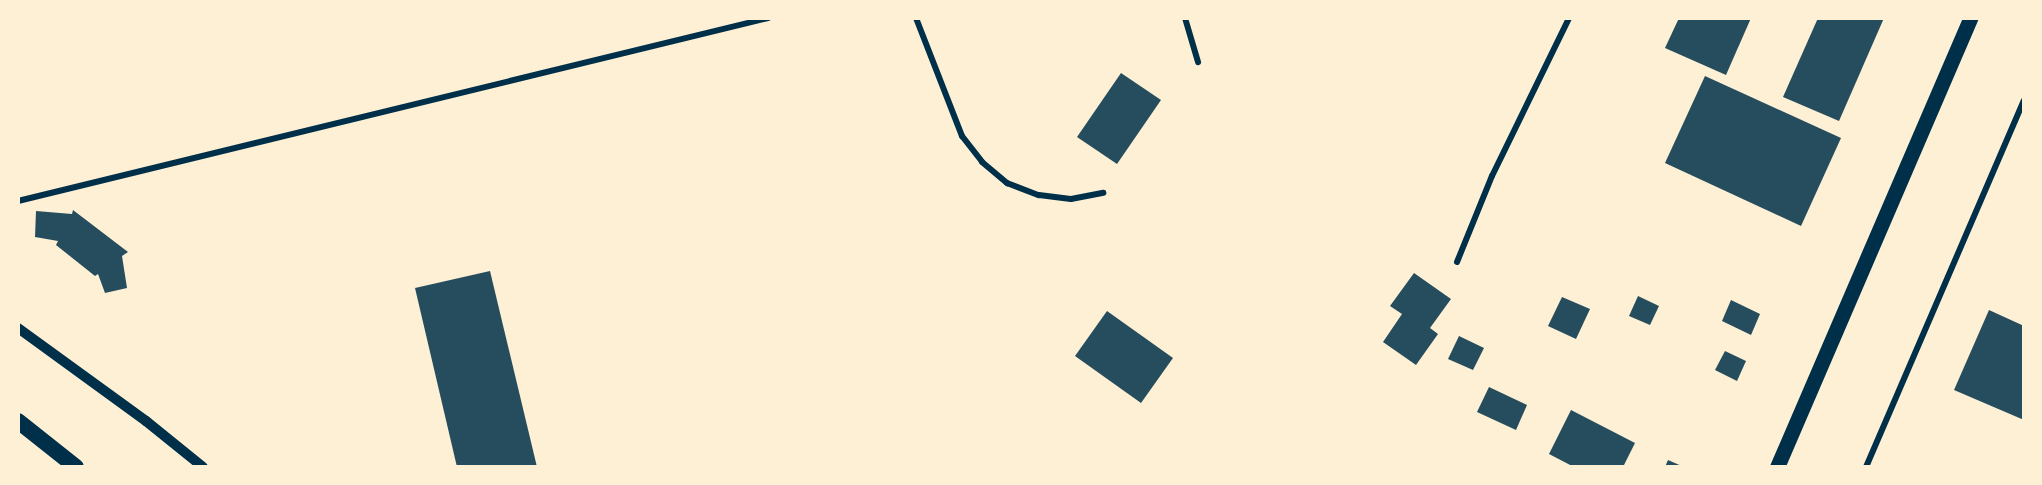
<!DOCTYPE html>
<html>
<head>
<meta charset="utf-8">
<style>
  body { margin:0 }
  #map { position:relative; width:2042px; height:485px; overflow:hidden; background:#fdf0d5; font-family:Inter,sans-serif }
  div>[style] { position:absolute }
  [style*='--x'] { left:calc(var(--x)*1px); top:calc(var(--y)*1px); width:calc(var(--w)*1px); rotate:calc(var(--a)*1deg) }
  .building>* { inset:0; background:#264d5e }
  .minor>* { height:6px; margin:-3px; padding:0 3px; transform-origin:3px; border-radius:3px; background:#003049 }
  .tertiary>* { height:10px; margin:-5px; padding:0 5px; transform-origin:5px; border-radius:5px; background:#003049 }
  .primary>* { height:15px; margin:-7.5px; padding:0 7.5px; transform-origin:7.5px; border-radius:7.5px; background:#003049 }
  .trunk>* { height:16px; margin:-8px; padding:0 8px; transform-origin:8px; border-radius:8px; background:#003049 }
  span { translate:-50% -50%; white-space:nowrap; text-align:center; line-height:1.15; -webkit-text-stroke:6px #fdf0d5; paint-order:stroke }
  .frame { position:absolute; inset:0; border:20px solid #fdf0d5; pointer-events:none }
</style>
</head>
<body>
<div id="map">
  <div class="building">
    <i style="clip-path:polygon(1679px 18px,1751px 18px,1726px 75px,1665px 48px)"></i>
    <i style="clip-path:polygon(1818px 18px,1884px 18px,1839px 121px,1783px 97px)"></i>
    <i style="clip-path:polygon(1121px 73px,1161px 100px,1117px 164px,1077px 137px)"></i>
    <i style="clip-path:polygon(1705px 76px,1841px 138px,1801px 226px,1665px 163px)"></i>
    <i style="clip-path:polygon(73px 210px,128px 252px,122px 256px,127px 288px,105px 293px,98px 274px,95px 276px,56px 245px,58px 241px,35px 237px,36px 211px,72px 214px)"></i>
    <i style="clip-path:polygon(490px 271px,537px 467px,457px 467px,415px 288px)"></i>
    <i style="clip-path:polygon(1414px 273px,1451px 299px,1430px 328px,1438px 334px,1416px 365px,1383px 342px,1402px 314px,1390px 306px)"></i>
    <i style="clip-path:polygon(1638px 296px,1659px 306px,1650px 325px,1629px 316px)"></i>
    <i style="clip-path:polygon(1562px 297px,1590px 309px,1576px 339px,1548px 326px)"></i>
    <i style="clip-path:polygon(1731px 300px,1760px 314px,1751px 335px,1722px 321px)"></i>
    <i style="clip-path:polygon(1989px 310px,2024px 326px,2024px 420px,1954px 390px)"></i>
    <i style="clip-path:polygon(1107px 311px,1173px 358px,1141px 403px,1075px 356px)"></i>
    <i style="clip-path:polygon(1459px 336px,1484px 348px,1473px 370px,1448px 359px)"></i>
    <i style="clip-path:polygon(1725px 351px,1746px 361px,1737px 381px,1715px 370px)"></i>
    <i style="clip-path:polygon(1489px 387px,1527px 405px,1516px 430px,1477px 412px)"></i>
    <i style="clip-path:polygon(1571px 410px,1635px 443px,1623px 467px,1574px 467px,1549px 454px)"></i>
    <i style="clip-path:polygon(1668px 460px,1684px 467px,1665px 467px)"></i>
  </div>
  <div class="minor">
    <i style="--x:916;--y:18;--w:127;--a:68.7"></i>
    <i style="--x:962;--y:136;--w:33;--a:52"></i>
    <i style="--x:982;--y:162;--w:33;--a:40"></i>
    <i style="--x:1007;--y:183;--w:34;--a:21"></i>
    <i style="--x:1039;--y:195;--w:32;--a:7"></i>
    <i style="--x:1071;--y:199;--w:33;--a:-11"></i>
    <i style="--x:1185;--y:18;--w:46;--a:73.5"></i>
    <i style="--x:18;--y:201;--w:772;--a:-13.71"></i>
    <i style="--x:1457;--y:262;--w:93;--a:-67.9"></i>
    <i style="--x:1492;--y:176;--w:176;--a:-64"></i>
    <i style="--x:1866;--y:467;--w:399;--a:-66.7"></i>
  </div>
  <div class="tertiary">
    <i style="--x:18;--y:328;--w:158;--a:36"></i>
    <i style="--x:146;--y:421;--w:73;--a:38.9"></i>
  </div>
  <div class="primary">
    <i style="--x:1777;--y:467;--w:489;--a:-66.7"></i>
  </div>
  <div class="trunk">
    <i style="--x:18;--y:421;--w:74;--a:38.4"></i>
  </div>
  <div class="frame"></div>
</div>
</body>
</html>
